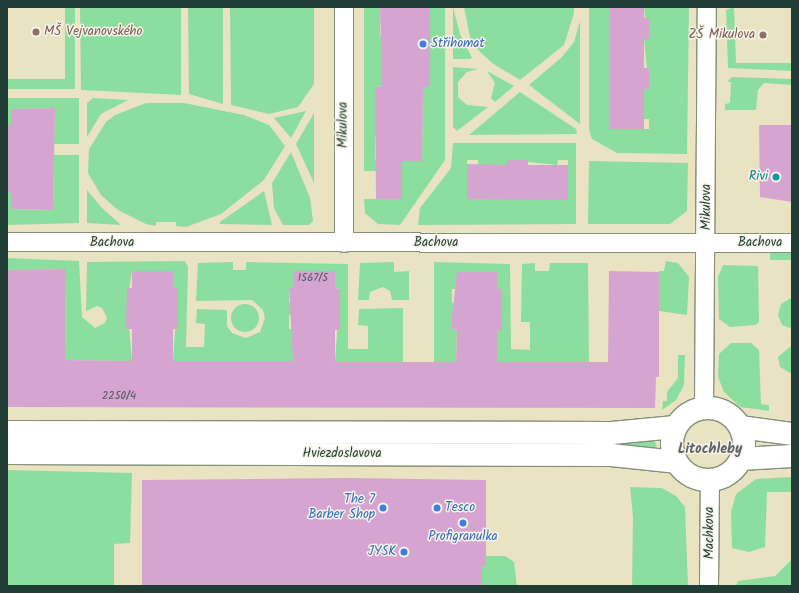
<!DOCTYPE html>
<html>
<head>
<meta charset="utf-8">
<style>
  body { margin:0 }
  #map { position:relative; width:799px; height:593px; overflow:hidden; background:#eae3c1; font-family:Kalam,sans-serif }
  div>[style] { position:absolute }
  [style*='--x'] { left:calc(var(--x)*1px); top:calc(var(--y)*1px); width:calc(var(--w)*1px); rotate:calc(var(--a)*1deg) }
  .green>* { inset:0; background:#8cde9f }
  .round { border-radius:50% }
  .building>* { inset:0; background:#d6a4d1 }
  .roads { filter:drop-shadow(1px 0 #84907a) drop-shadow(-1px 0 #84907a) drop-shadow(0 1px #84907a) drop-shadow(0 -1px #84907a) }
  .minor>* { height:18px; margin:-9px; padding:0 9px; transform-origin:9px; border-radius:9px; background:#fff }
  .tertiary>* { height:22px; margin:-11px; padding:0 11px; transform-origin:11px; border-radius:11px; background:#fff }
  .tertiary>.ring { margin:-11px; padding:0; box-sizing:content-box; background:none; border:22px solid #fff; border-radius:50% }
  .dots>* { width:11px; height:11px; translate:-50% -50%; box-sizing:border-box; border:2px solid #f7f3e8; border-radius:50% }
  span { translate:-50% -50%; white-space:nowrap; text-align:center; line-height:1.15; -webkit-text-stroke:3px #f7f3e8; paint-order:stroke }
  .number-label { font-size:11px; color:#4d575b }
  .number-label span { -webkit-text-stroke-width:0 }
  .education-label { font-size:13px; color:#785e54 }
  .left { translate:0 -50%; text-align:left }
  .right { translate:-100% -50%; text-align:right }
  .shop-label { font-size:13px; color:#366cbe }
  .street-label { font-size:13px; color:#1f3d34 }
  .culture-label { font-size:13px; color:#0d838f }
  .neighbourhood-label { font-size:14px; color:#5f616b; font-weight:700 }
  .frame { position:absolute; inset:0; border:8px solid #1f3d34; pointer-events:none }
</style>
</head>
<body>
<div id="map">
  <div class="green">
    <i style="clip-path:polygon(65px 7px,75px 7px,75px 89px,7px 89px,7px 79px,65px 79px)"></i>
    <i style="clip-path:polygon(80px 7px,181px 7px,181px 95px,81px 90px)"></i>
    <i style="clip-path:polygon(188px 7px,223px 7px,223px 104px,189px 94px)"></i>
    <i style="clip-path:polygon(230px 7px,314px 7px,314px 84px,298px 107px,269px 114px,231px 105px)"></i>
    <i style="clip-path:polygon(364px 7px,380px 7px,380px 36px,387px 37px,382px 87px,375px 86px,378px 136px,375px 136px,375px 160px,422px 161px,423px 87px,430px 7px,445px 7px,445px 160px,400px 225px,378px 224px,365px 213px,364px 199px,402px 199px,402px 171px,364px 171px)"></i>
    <i style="clip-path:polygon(453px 7px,460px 34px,472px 58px,469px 59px,453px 59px)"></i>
    <i style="clip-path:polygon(464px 7px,574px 7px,574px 13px,564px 45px,520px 80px,492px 63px,476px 48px,470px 37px)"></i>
    <i style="clip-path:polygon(589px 7px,610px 7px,610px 129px,649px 129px,649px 119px,644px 119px,644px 89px,649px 89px,644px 39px,649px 39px,649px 18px,645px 18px,644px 7px,689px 7px,687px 154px,617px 153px,592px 139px,589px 130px)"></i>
    <i style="clip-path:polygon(734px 7px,736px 63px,792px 63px,792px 71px,728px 68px,726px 10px)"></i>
    <i style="clip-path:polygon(580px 21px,580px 124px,529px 85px,562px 57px,574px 42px)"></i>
    <i style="clip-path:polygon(453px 67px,478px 69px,467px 72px,458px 82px,458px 97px,467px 105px,488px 107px,457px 131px,453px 127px)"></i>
    <i style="clip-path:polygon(487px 71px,514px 86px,495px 102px,491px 98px,495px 83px)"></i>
    <i style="clip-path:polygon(732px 77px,792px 79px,792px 85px,764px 83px,758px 90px,756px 110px,725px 110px,725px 104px,730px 103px,731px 82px,727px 82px)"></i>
    <i style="clip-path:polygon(520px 92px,576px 129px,577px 134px,469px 135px)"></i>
    <i style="clip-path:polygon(7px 98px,79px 98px,79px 144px,54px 144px,55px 108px,12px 109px,11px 125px,7px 125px)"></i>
    <i style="clip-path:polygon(93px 98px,128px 100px,101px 114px,87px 137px,87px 103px)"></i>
    <i style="clip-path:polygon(146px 103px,184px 103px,244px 115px,269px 125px,285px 146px,264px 180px,221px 214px,186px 227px,176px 226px,176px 222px,156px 222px,156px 226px,146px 224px,118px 210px,101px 195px,88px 173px,89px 149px,106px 122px,115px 115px)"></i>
    <i style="clip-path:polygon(306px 111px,291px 138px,274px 118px)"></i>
    <i style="clip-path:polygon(314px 113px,314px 183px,296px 144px)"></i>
    <i style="clip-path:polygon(evenodd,453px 143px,576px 143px,576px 224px,418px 225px,420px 208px,451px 168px,453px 143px,467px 160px,478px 160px,478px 165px,507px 165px,508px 160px,557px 165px,558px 160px,568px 160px,568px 199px,467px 199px,467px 160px)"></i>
    <i style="clip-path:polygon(291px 152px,310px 198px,313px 221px,309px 225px,283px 225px,274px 208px,272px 183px)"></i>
    <i style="clip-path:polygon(54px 155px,79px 155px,79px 223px,7px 225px,7px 193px,11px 193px,11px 209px,53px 210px)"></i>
    <i style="clip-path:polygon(589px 161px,688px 163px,687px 211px,670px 224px,588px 224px)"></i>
    <i style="clip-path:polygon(87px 190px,102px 208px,121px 225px,87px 223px)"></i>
    <i style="clip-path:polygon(264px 191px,272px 225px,220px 224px,220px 222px)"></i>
    <i style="clip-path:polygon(770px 252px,792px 253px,792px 260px,770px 260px)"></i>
    <i style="clip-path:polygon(7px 258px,79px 261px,82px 317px,95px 328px,105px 323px,107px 318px,102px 308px,97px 306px,86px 311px,87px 262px,185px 261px,188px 267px,186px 347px,204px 347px,205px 324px,196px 323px,197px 309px,227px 310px,227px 326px,232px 333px,246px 338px,260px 332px,265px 318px,263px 310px,252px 300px,196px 301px,198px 263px,233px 262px,233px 270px,246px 270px,246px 262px,348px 264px,348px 349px,368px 349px,368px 326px,358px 325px,359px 309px,403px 308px,403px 362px,335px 362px,340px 289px,335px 288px,335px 271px,294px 272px,294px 288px,289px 288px,289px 302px,294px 302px,294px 315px,289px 315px,289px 329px,294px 329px,293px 361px,173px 361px,178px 288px,173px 288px,173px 271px,132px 271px,127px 302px,132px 361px,65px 360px,66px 269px,7px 270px)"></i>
    <i style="clip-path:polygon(666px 261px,678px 263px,689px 277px,687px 315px,659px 311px,659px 271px,664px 271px)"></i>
    <i style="clip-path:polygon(394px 262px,394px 272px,409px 271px,409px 300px,392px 300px,390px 291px,383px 287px,370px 292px,369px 300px,358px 300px,360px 263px)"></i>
    <i style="clip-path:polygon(434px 262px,510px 264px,511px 349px,530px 350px,530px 322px,521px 322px,522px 264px,535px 263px,535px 271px,549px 271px,550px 263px,588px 263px,589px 362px,497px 362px,497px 330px,502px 330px,502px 289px,497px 289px,497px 272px,457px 272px,457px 289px,452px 289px,452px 303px,457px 303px,452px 316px,452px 329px,457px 330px,456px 362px,434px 362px)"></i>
    <i style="clip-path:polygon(723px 265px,758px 266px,759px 322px,755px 325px,730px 327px,719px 319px,718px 277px)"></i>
    <i style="clip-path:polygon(792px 297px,792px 329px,782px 325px,778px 315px,781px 304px)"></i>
    <i class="round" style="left:231px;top:304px;width:28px;height:28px"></i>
    <i style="clip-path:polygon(731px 343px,751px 343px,759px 350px,761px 404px,769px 405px,769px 411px,740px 407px,724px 392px,718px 377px,719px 354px)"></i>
    <i style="clip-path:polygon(792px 345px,792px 374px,780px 367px,778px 357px)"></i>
    <i style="clip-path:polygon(678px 355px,685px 355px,684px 385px,676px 400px,662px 410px,663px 401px,667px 401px,667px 392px,678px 378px)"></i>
    <i style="clip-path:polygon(618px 439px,653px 440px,657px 445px,653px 449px,618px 449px)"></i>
    <i style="clip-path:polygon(7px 470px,132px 473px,130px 543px,114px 544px,114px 586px,7px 586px)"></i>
    <i style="clip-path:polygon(792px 477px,792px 492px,767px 492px,765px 547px,749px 552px,732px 548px,731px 512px,736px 494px,756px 479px)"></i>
    <i style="clip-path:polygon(630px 487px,662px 488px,676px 496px,685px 507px,688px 586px,632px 586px,633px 517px)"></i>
    <i style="clip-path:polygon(486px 556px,505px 556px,514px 562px,517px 586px,482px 586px,482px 573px,464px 573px,464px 566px,486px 566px)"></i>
    <i style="clip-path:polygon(792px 559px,792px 586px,736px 586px,738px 581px,775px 576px)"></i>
  </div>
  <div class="building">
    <i style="clip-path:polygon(380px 7px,430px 7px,430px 87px,423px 87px,422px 161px,402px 161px,402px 199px,376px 199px,375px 86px,382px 87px)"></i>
    <i style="clip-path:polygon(610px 7px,644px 7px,644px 18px,649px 18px,649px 39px,644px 39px,644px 68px,649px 68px,649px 89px,644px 89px,644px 129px,610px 129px)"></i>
    <i style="clip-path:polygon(55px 108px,53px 210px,11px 209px,11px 193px,7px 193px,7px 125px,11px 125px,11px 109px)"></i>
    <i style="clip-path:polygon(759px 125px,792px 125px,792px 202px,760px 197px)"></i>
    <i style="clip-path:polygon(507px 160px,528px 160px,528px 165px,568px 165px,568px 200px,467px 199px,467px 164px,507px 165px)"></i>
    <i style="clip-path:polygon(66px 269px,65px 360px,132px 361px,132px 329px,126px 329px,127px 288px,132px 288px,132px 271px,173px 271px,173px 288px,178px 288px,178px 329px,173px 329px,173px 361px,293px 361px,289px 288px,294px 288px,294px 271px,335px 271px,335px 288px,340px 289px,340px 330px,335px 330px,335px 362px,456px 362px,457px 330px,452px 329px,452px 316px,457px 272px,497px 272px,497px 289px,502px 289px,502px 330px,497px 330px,497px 362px,608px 362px,609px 271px,659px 272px,659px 377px,656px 377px,655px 408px,7px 407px,7px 270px)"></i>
    <i style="clip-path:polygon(347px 478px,486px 480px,486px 566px,482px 566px,482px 586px,142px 586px,142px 480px)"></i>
  </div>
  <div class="roads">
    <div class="minor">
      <i style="--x:344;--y:7;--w:236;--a:90"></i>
      <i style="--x:7;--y:242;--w:785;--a:0.07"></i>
      <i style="--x:704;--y:407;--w:400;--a:-89.6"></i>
      <i style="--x:709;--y:586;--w:106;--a:-89.5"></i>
    </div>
    <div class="tertiary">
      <i class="ring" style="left:672px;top:408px;width:50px;height:50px"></i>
      <i style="--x:740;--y:427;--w:52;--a:7.7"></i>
      <i style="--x:7;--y:432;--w:605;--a:0.09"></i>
      <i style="--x:612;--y:433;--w:63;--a:-5.4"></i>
      <i style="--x:7;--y:453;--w:604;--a:0.19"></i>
      <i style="--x:611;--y:455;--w:65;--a:6.1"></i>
      <i style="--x:741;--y:459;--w:51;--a:-3.4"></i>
    </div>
  </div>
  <div class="dots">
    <i style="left:36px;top:32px;background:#8d6e63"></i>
    <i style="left:763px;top:35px;background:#8d6e63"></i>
    <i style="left:423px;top:44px;background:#3f7fe0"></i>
    <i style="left:776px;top:177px;background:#0f9aa8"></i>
    <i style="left:383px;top:508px;background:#3f7fe0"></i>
    <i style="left:437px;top:508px;background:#3f7fe0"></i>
    <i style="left:463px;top:523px;background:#3f7fe0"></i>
    <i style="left:404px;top:552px;background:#3f7fe0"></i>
  </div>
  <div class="number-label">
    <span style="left:313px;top:278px">1567/5</span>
    <span style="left:119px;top:396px">2250/4</span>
  </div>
  <div class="education-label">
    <span class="left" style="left:44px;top:32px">MŠ Vejvanovského</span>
    <span class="right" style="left:755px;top:35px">ZŠ Mikulova</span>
  </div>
  <div class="shop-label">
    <span class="left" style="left:431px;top:44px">Střihomat</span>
    <span class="right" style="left:375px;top:508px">The 7<br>Barber Shop</span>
    <span class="left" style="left:445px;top:508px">Tesco</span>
    <span style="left:463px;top:537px">Profigranulka</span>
    <span class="right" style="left:396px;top:552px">JYSK</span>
  </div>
  <div class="street-label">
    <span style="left:344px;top:125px;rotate:-90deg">Mikulova</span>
    <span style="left:707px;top:207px;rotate:-90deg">Mikulova</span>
    <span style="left:112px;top:243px">Bachova</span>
    <span style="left:436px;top:243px">Bachova</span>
    <span style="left:760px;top:243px">Bachova</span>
    <span style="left:342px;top:454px">Hviezdoslavova</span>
    <span style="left:710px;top:533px;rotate:-90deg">Machkova</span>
  </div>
  <div class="culture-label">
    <span class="right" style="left:768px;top:177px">Rivi</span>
  </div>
  <div class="neighbourhood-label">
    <span style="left:710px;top:449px">Litochleby</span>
  </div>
  <div class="frame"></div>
</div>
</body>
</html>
